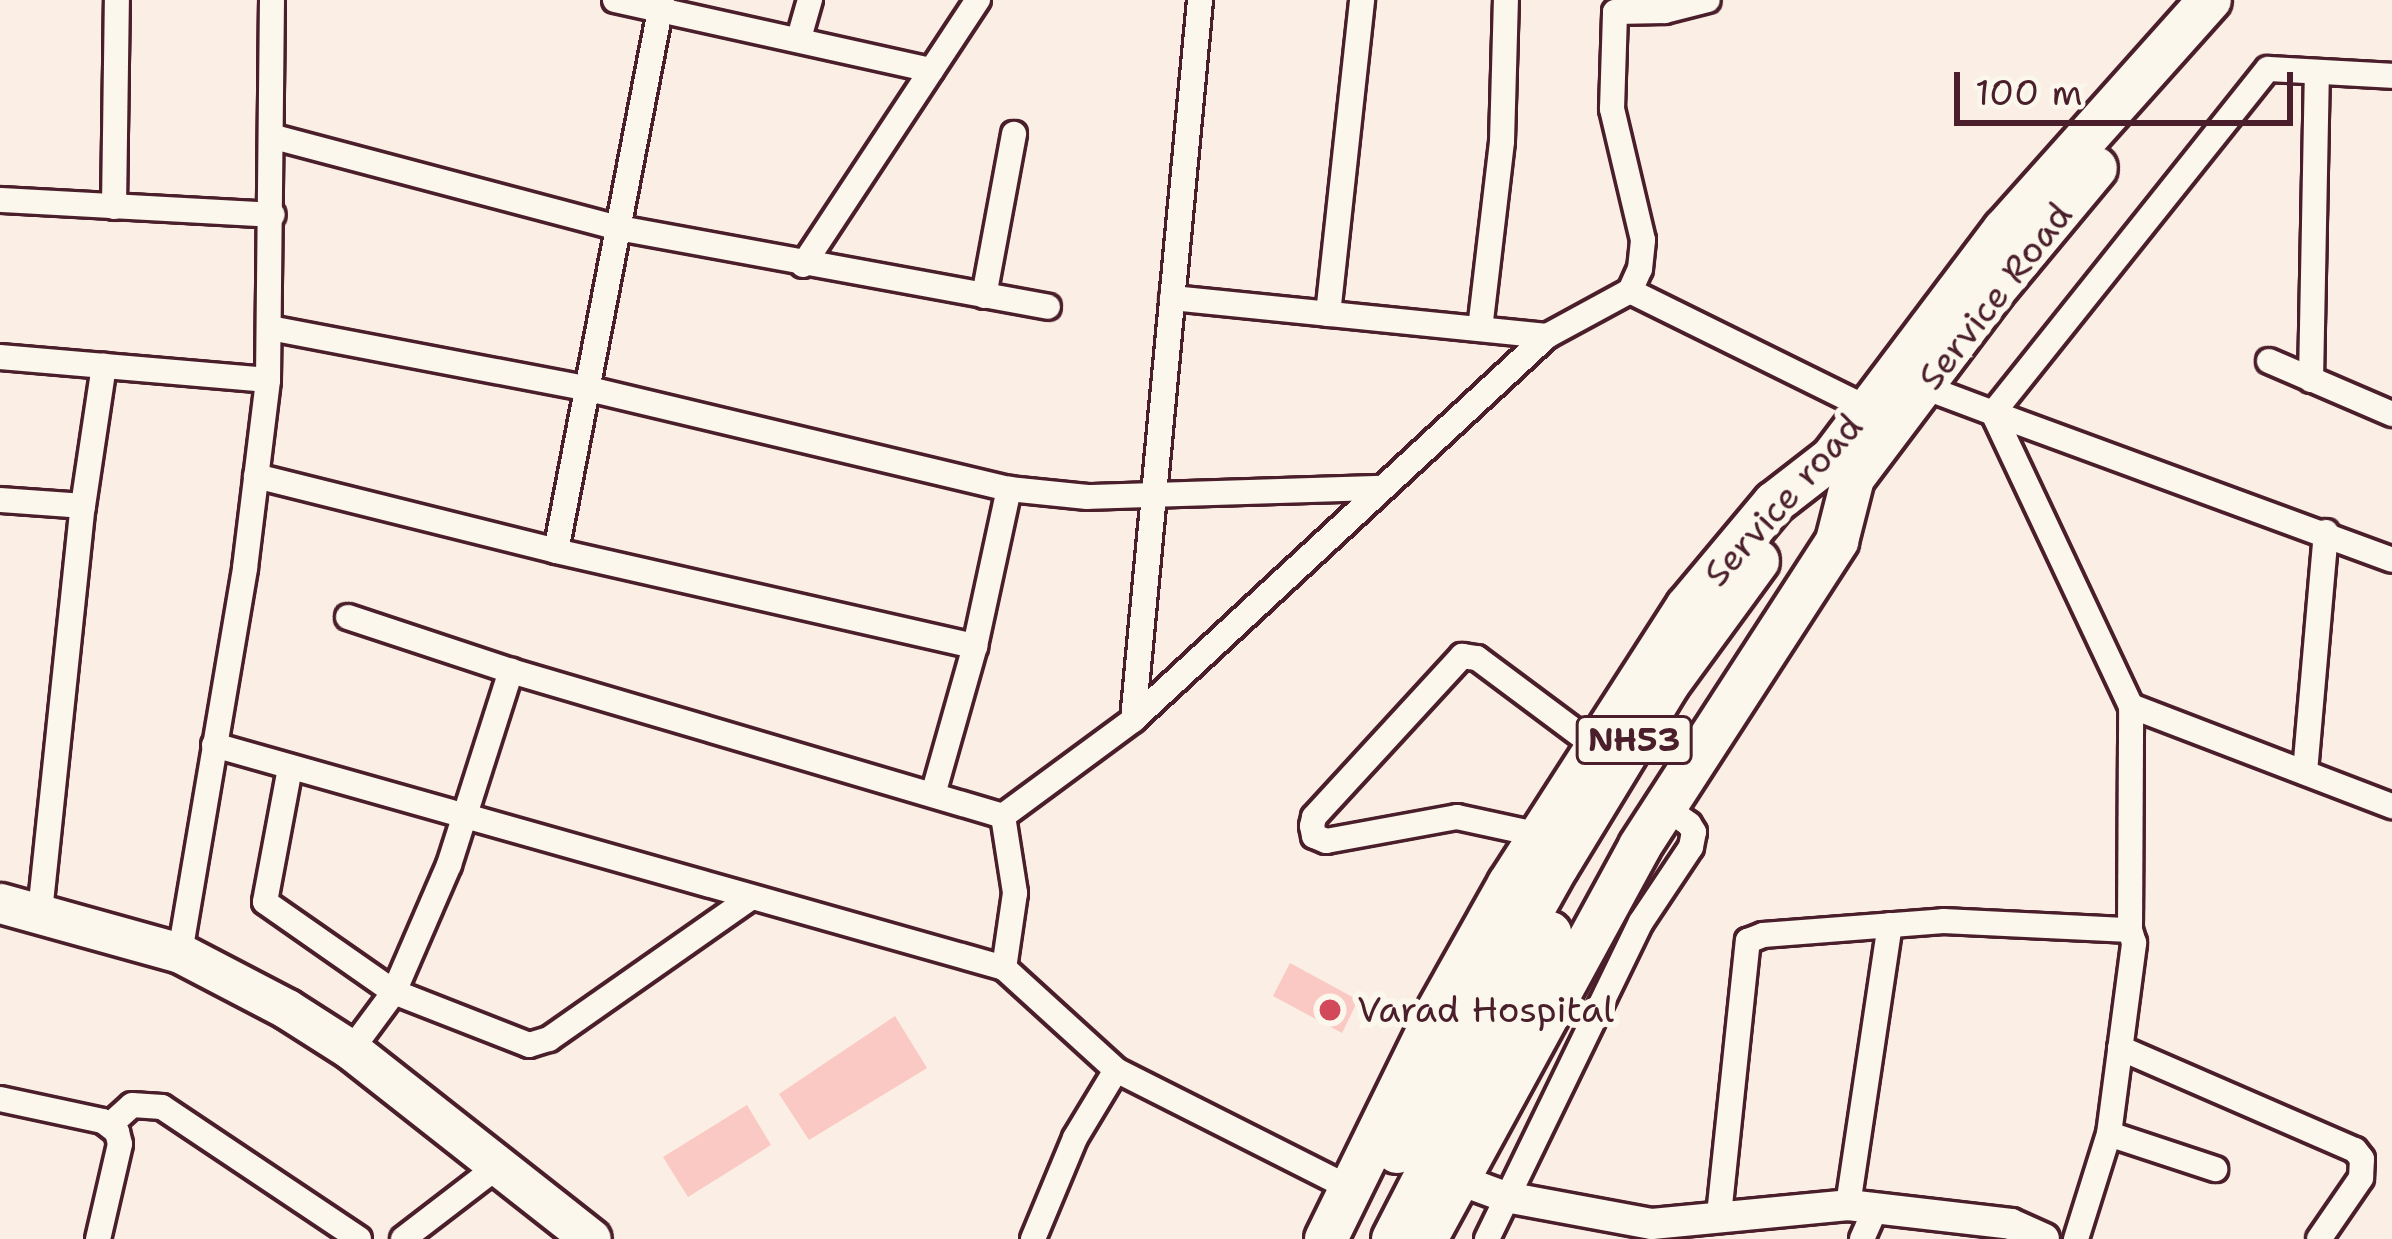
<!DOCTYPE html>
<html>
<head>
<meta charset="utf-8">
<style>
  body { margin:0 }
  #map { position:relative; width:2392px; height:1239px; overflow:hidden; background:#fbeee4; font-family:"Shantell Sans",sans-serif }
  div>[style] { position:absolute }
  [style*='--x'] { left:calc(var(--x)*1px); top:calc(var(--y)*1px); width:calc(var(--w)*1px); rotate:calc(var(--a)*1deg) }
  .building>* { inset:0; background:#fac9c3 }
  .roads { filter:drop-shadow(3px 0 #4a1f2b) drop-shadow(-3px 0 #4a1f2b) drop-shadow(0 3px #4a1f2b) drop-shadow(0 -3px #4a1f2b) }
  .minor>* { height:24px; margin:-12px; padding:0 12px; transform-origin:12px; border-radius:12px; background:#fbf7ec }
  .tertiary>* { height:30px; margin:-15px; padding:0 15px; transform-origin:15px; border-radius:15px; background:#fbf7ec }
  .primary>* { height:39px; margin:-19.5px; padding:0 19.5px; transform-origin:19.5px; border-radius:19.5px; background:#fbf7ec }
  .trunk>* { height:42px; margin:-21px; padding:0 21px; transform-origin:21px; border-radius:21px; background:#fbf7ec }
  .dots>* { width:33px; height:33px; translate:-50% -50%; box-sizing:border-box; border:6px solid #fbf7ec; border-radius:50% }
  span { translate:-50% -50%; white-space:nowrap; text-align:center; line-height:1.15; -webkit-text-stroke:12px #fbf7ec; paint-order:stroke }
  .shield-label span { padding:3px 9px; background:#fbf7ec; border:3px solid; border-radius:9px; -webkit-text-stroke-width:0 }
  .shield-label { font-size:33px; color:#4a1f2b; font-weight:700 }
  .street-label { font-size:36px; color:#4a1f2b }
  .poi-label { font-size:36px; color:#4a1f2b }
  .left { translate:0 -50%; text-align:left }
  .scale { position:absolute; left:1954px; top:72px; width:339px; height:54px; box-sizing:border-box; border:6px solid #4a1f2b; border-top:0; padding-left:15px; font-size:36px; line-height:42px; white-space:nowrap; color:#4a1f2b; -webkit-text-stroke:9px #fbf7ec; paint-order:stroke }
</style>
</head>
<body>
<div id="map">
  <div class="building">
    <i style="clip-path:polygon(1290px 963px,1358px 1000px,1342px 1033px,1273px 996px)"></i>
    <i style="clip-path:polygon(895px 1016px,927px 1068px,809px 1140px,779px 1094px)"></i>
    <i style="clip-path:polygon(747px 1105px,771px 1145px,688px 1197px,663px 1157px)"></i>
  </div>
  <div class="roads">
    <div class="minor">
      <i style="--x:615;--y:0;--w:324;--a:12.5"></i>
      <i style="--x:662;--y:0;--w:561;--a:100.89"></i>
      <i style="--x:556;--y:551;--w:430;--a:12.8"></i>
      <i style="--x:799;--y:38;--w:40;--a:-74"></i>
      <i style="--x:274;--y:137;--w:357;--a:14.8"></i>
      <i style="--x:619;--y:228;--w:436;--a:10.4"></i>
      <i style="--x:0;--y:200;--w:273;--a:3.1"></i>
      <i style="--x:114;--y:207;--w:207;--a:-89.2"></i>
      <i style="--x:803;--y:265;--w:318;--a:-56.6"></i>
      <i style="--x:1630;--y:291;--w:264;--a:26.3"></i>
      <i style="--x:984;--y:296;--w:165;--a:-79.5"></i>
      <i style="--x:1172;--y:298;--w:377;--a:5.8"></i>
      <i style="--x:1328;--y:314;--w:316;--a:-83.8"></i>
      <i style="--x:270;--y:328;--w:325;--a:10.8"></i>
      <i style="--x:589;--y:389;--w:432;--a:13.4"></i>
      <i style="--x:1009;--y:489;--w:79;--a:5.8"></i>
      <i style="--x:1088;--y:497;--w:291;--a:-1.8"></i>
      <i style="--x:1480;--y:329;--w:189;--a:-83.3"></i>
      <i style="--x:1502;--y:141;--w:141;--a:-88.4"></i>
      <i style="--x:0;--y:357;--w:269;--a:4.9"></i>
      <i style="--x:2269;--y:361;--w:134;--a:23.3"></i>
      <i style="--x:2311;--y:380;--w:308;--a:-88.9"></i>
      <i style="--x:1924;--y:387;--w:74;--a:20.6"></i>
      <i style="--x:1993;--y:413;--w:440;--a:-51.4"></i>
      <i style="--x:2268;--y:69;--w:124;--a:3.2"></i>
      <i style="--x:1993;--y:413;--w:324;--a:64.8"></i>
      <i style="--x:2131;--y:706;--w:280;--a:21"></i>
      <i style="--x:1993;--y:413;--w:425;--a:20.2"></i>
      <i style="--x:256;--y:476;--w:309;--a:14"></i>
      <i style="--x:0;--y:500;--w:83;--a:4.1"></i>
      <i style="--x:348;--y:617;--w:172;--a:18.3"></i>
      <i style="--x:511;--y:671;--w:513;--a:16.42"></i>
      <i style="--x:1133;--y:720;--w:723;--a:-84.68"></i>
      <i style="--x:214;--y:745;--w:821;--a:15.76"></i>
      <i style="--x:1004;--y:968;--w:151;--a:42.3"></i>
      <i style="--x:1116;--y:1070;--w:262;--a:26.8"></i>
      <i style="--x:290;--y:768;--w:136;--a:100.6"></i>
      <i style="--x:265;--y:902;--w:157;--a:34.9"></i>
      <i style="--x:394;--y:992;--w:145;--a:21.4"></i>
      <i style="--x:529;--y:1045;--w:21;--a:-17"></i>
      <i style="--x:549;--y:1039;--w:246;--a:-35"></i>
      <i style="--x:2305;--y:772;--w:241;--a:-85"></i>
      <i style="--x:934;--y:791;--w:151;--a:-74.2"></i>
      <i style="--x:975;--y:646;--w:161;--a:-77.8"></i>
      <i style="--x:1003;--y:816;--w:162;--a:-36.4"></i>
      <i style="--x:1133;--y:720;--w:565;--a:-42.85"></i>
      <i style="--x:1547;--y:336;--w:94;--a:-28.5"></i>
      <i style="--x:1630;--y:291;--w:24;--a:-66"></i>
      <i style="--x:1640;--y:269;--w:29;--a:-84"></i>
      <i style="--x:1643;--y:240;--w:135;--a:-103.3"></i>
      <i style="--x:1612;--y:109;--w:97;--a:-88.2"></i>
      <i style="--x:1615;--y:12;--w:50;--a:-1.1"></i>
      <i style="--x:1665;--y:11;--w:44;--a:-14.3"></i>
      <i style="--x:1003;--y:816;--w:78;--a:81.1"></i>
      <i style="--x:1015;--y:893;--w:76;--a:98.3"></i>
      <i style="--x:1540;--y:835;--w:85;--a:-167.8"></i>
      <i style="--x:1457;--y:817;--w:133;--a:169.6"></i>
      <i style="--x:1326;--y:841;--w:13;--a:-157"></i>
      <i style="--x:1314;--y:836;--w:10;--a:-101"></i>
      <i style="--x:1312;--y:826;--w:9;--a:-77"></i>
      <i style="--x:1314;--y:817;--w:219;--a:-47.4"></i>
      <i style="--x:1462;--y:656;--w:15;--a:8"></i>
      <i style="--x:1477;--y:658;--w:147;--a:36.7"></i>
      <i style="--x:40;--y:912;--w:408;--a:-84"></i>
      <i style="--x:83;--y:506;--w:142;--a:-81.5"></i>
      <i style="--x:180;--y:953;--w:390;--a:-80.4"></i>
      <i style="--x:245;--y:568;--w:189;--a:-83"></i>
      <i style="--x:268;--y:380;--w:380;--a:-89.4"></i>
      <i style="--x:2120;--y:1048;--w:256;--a:23.5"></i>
      <i style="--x:2355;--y:1150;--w:11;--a:52"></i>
      <i style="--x:2362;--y:1159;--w:19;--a:93"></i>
      <i style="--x:2361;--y:1178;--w:74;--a:124.5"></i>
      <i style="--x:351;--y:1050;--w:72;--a:-53.4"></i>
      <i style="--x:394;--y:992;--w:138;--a:-66.6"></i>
      <i style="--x:449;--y:865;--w:204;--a:-72.3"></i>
      <i style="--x:0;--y:1099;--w:105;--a:12.1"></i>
      <i style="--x:103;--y:1121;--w:18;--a:38"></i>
      <i style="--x:117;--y:1132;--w:12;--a:76"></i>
      <i style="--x:120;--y:1144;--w:98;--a:103"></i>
      <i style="--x:111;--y:1124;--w:28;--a:-42"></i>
      <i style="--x:132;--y:1105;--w:30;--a:4"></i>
      <i style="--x:162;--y:1107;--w:237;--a:33.8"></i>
      <i style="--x:2109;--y:1134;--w:112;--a:18.3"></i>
      <i style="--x:1848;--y:1205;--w:283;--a:-81.5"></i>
      <i style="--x:1719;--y:1215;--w:276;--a:-84"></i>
      <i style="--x:1748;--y:941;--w:16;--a:-22"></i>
      <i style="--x:1763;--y:935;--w:181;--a:-4.4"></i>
      <i style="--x:1943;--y:921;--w:187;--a:2.8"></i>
      <i style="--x:2130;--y:930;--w:224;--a:-89.7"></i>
      <i style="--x:403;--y:1239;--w:120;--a:-37.5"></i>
      <i style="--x:1033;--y:1239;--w:109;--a:-67.4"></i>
      <i style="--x:1075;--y:1138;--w:79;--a:-58.9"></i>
      <i style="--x:1487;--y:1239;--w:352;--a:-64.1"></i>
      <i style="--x:1641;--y:922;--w:90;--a:-56.3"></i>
      <i style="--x:1691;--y:847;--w:15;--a:-79"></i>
      <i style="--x:1694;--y:832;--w:9;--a:-122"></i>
      <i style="--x:1689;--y:824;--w:29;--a:-145"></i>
      <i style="--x:1862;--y:1239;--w:34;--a:-66"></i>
      <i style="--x:2076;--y:1239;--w:110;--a:-72.6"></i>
      <i style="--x:2109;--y:1134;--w:193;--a:-82.5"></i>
      <i style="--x:2134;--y:943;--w:14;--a:-107"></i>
    </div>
    <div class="tertiary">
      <i style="--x:1457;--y:1179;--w:52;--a:20.2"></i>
      <i style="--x:1506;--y:1197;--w:148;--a:10.5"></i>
      <i style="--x:1652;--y:1224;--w:197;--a:-5.5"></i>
      <i style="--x:1848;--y:1205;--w:164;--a:6.6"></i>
      <i style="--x:2011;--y:1224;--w:36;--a:24"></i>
    </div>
    <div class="primary">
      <i style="--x:0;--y:903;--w:187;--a:15.5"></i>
      <i style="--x:180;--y:953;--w:121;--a:27.6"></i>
      <i style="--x:287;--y:1009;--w:76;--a:32.6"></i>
      <i style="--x:351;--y:1050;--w:305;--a:38.2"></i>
    </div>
    <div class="trunk">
      <i style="--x:1397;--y:1152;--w:327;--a:-60.7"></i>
      <i style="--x:1557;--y:867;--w:215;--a:-58.7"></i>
      <i style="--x:1669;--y:683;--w:151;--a:-53.9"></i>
      <i style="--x:1326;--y:1239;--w:250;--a:-63.9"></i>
      <i style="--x:1436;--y:1014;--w:149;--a:-60.7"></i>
      <i style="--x:1509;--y:884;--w:329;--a:-57.3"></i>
      <i style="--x:1687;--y:607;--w:136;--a:-50.1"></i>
      <i style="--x:1774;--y:503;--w:73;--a:-37.8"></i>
      <i style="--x:1832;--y:458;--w:286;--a:-53"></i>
      <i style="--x:2004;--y:230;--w:309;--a:-48.2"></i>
      <i style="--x:1393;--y:1239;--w:344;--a:-62.8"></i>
      <i style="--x:1426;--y:1239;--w:447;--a:-61.4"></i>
      <i style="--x:1640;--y:846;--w:363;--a:-57.1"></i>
      <i style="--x:1837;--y:541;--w:65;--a:-75.7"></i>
      <i style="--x:1853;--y:478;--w:233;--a:-53"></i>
      <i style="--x:1993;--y:292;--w:161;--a:-50.3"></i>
    </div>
  </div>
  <div class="dots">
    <i style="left:1330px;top:1010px;background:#d1495b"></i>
  </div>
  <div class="shield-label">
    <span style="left:1634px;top:740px">NH53</span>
  </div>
  <div class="street-label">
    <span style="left:1995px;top:296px;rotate:-52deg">Service Road</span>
    <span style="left:1783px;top:500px;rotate:-48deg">Service road</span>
  </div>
  <div class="poi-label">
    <span class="left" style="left:1357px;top:1010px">Varad Hospital</span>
  </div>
  <div class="scale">100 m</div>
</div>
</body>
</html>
